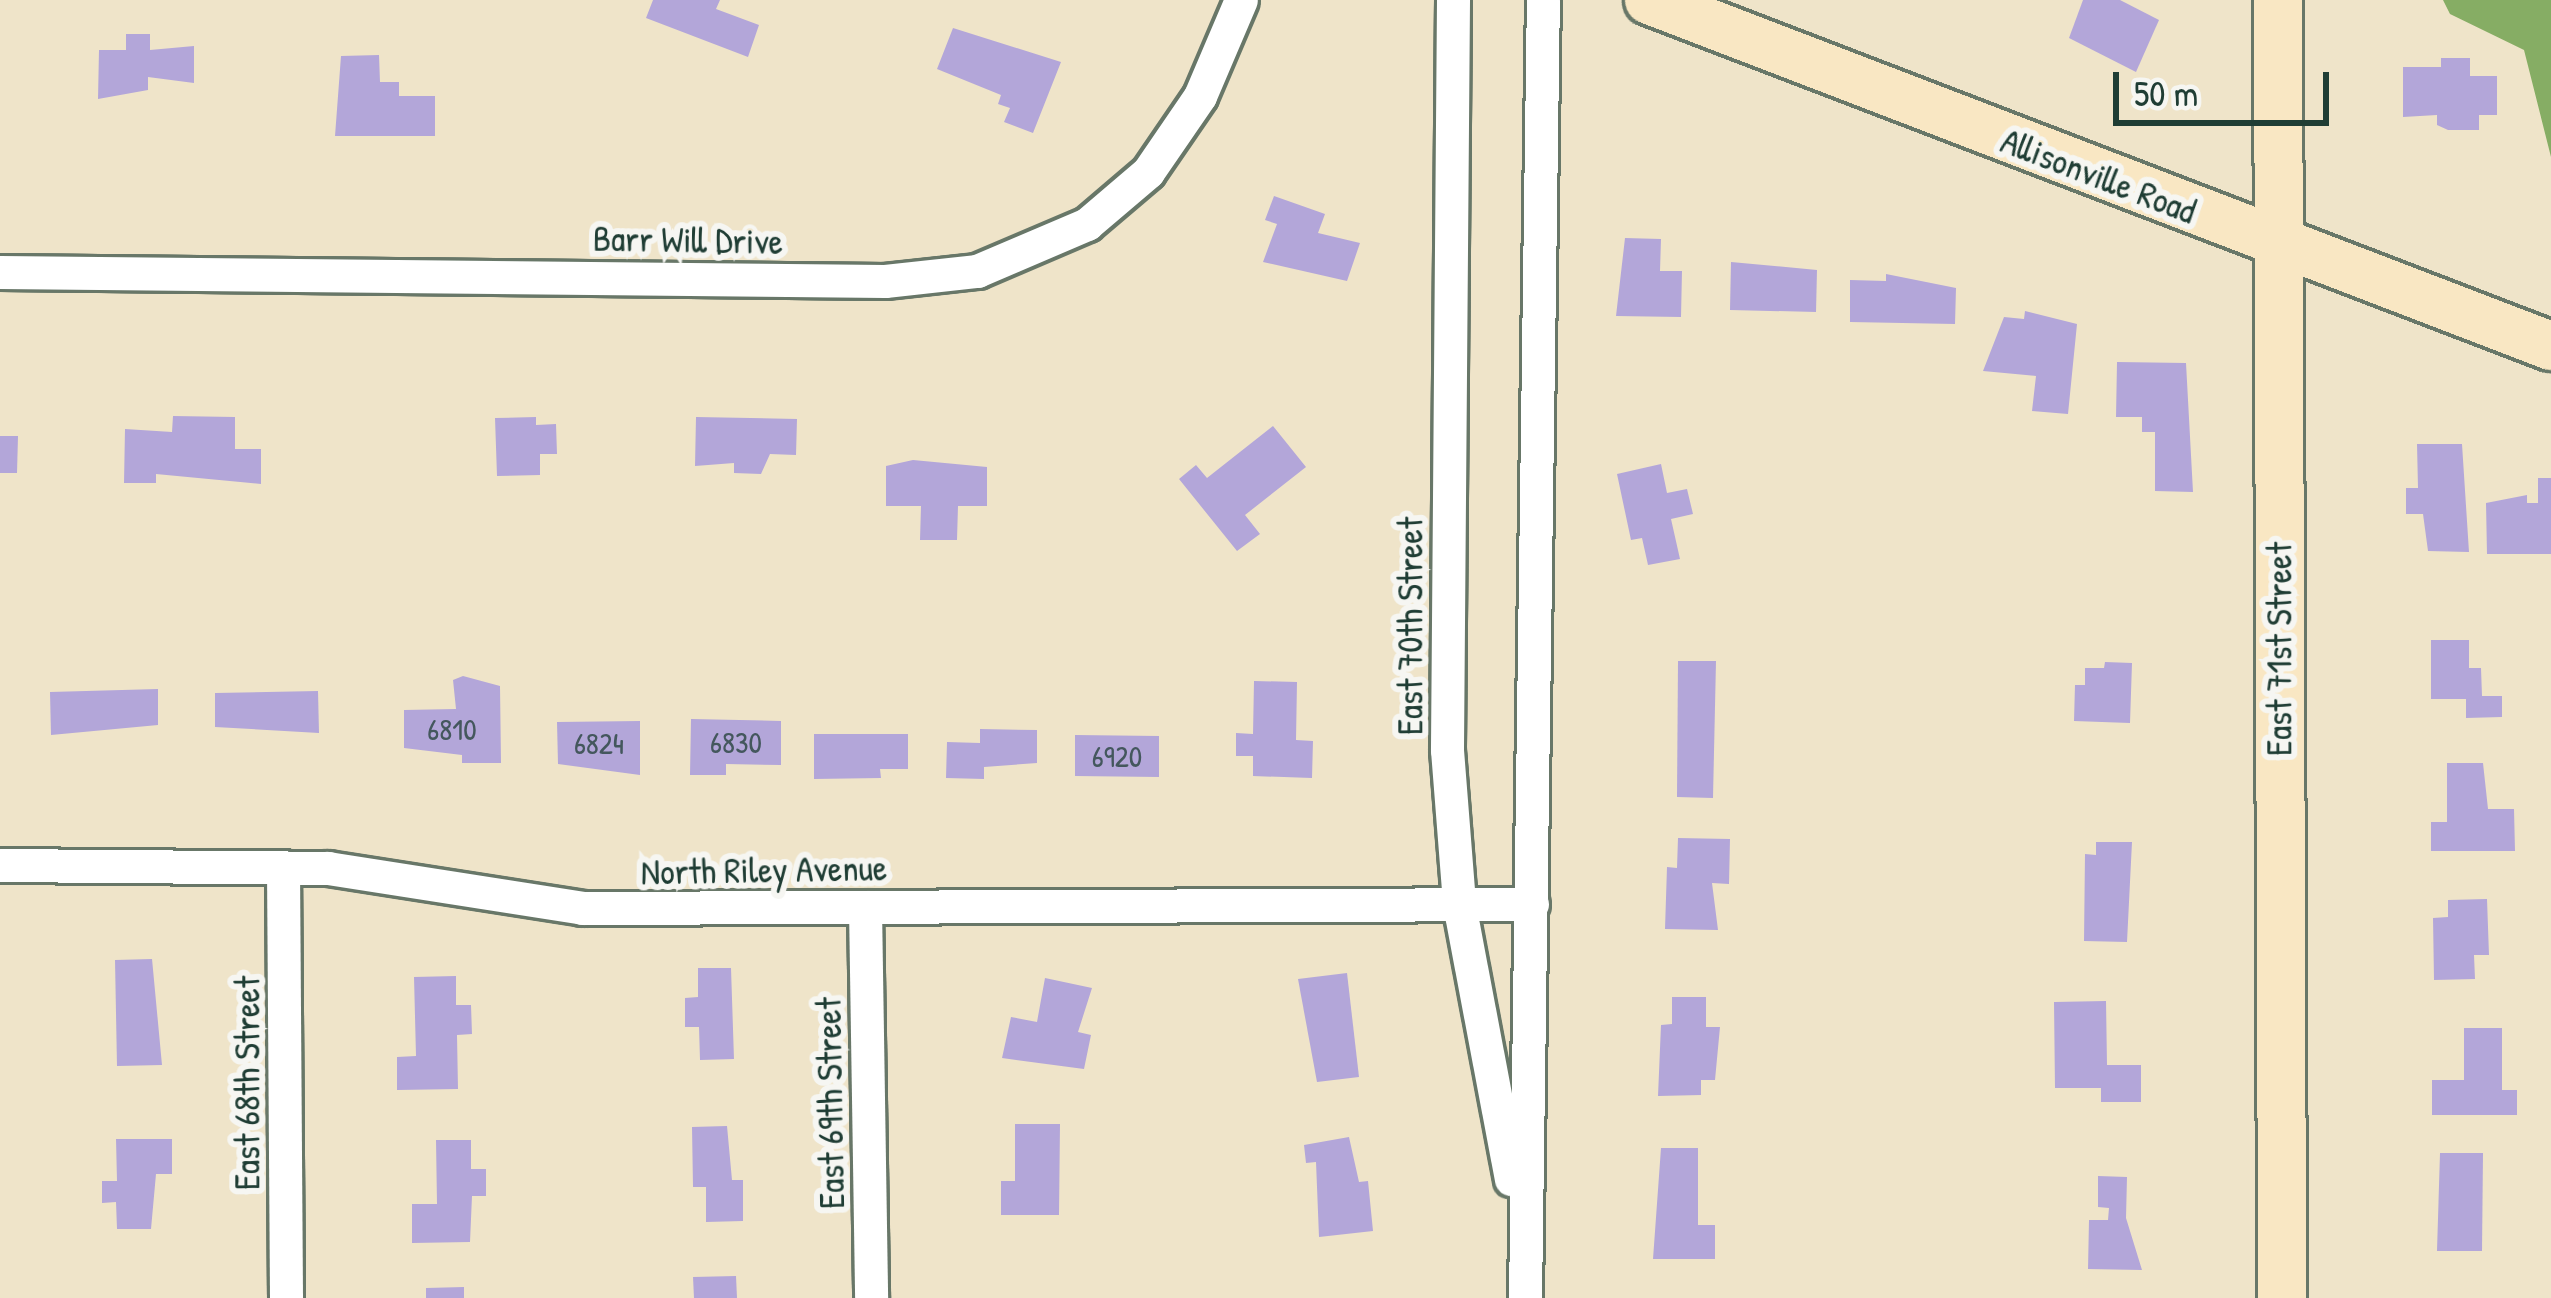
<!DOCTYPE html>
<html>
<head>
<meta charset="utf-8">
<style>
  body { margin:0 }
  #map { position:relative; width:2551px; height:1298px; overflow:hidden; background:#efe4c9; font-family:"Patrick Hand",sans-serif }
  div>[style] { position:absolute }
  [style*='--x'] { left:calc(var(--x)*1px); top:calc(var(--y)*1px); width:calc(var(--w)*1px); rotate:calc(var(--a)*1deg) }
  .forest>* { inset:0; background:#86ad64 }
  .building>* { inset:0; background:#b3a6d9 }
  .roads { filter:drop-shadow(3px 0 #687768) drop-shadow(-3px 0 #687768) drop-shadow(0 3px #687768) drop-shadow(0 -3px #687768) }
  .minor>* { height:33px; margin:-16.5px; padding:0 16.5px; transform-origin:16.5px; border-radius:16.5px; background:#fff }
  .secondary>* { height:48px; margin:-24px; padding:0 24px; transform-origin:24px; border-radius:24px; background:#f9e7c3 }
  span { translate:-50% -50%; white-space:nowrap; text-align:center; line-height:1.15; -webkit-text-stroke:12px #f6f6f2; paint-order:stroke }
  .number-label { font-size:30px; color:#44575d }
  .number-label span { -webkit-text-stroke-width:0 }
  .street-label { font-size:36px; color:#1f3d34 }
  .scale { position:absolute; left:2113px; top:72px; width:216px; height:54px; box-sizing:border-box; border:6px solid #1f3d34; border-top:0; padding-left:15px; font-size:36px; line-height:42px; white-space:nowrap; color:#1f3d34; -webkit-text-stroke:9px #f6f6f2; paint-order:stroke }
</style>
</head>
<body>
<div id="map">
  <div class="forest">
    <i style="clip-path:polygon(2443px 0,2551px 0,2551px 157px,2524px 50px,2450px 14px)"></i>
  </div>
  <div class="building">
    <i style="clip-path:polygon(653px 0,720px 0,716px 9px,759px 25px,748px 57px,646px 18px)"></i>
    <i style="clip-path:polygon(2083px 0,2120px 0,2159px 20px,2136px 72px,2069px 38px)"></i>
    <i style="clip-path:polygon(953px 28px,1061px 62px,1033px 133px,1004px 122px,1010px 108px,998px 104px,1001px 95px,937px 69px)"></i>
    <i style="clip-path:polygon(126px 34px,150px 34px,150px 50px,194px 46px,194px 83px,148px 77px,148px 90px,98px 99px,99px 50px,126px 50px)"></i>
    <i style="clip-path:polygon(379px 55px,380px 82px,399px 82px,399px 96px,435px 96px,435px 136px,335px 136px,341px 56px)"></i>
    <i style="clip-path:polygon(2441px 58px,2470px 58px,2470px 76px,2497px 76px,2497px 115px,2479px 115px,2479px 130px,2448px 130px,2437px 125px,2437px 115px,2403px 117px,2403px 67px,2441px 67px)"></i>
    <i style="clip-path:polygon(1274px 196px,1325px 214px,1318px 233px,1360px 243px,1347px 281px,1263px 262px,1277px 224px,1265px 220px)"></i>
    <i style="clip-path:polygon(1625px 238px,1661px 239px,1660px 271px,1682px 271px,1681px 317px,1616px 316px)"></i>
    <i style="clip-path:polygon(1731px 262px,1817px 270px,1816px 312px,1730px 310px)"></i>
    <i style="clip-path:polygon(1886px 274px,1956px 288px,1955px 324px,1850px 322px,1850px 280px,1886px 281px)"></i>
    <i style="clip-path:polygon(2025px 311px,2077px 324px,2068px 414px,2032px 411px,2036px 376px,1983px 371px,2004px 317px,2024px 319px)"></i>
    <i style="clip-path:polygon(2117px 362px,2186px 363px,2193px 492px,2155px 491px,2155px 432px,2142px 432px,2142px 417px,2116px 417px)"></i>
    <i style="clip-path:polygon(173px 416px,235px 417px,235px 449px,261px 449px,261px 484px,156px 474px,156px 483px,124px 483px,125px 429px,172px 432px)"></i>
    <i style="clip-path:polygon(536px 417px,536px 425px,556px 424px,557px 454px,540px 454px,540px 475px,497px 476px,495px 418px)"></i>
    <i style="clip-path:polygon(696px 417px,797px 419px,796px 455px,770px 454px,761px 474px,734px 473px,734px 463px,695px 466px)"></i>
    <i style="clip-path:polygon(1273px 426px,1306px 467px,1245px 515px,1260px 534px,1237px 551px,1179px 479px,1196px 465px,1207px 478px)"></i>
    <i style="clip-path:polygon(0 436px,18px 436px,17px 473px,0 473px)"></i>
    <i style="clip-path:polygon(2417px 444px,2462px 444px,2469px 552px,2428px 551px,2423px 514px,2406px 514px,2406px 488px,2418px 488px)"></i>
    <i style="clip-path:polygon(913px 460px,987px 467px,987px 506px,958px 506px,957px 540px,920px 540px,921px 506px,886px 506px,886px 466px)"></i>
    <i style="clip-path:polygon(1661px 464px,1667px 493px,1687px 489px,1693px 514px,1671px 519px,1680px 559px,1648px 565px,1642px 538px,1631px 540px,1617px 474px)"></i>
    <i style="clip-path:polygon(2538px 478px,2551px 478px,2551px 554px,2487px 554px,2486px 503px,2527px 495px,2527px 503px,2538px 503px)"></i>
    <i style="clip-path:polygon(2431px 640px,2469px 640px,2469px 668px,2481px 668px,2482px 696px,2502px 696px,2502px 717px,2466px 718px,2466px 699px,2431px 699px)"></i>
    <i style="clip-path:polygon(1678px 661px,1716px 661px,1713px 798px,1677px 797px)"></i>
    <i style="clip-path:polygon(2105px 662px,2132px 663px,2130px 723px,2074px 721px,2075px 685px,2085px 685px,2085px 668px,2104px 668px)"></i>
    <i style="clip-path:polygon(463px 676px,500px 686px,501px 763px,462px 763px,462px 755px,404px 748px,404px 710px,456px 709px,453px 680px)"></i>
    <i style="clip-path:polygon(1254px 681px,1297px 682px,1296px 740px,1313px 741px,1312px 778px,1253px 776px,1253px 756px,1236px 756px,1236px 733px,1253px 734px)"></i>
    <i style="clip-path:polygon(158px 689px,158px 725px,51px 735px,50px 692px)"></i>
    <i style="clip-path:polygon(318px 691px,319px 733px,215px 727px,215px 693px)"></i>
    <i style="clip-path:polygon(691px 719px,781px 721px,781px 765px,726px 764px,726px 775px,690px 775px)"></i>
    <i style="clip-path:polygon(640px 721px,640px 775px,558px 764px,557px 722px)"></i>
    <i style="clip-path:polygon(980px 729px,1037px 730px,1037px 763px,984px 767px,984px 779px,946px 778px,947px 742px,980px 743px)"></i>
    <i style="clip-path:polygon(814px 734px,908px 734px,908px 769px,880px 769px,881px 778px,814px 779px)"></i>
    <i style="clip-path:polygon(1075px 735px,1159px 736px,1159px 777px,1075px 776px)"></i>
    <i style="clip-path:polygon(2447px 763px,2483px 763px,2488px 809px,2514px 809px,2515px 851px,2431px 851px,2431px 822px,2447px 822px)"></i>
    <i style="clip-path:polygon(1678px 838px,1730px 839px,1729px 884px,1712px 883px,1718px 930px,1665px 929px,1667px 867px,1677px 868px)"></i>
    <i style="clip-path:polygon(2096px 842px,2132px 842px,2127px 942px,2084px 941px,2085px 854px,2096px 855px)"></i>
    <i style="clip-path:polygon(2487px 899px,2489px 955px,2474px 955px,2475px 979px,2434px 980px,2433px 918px,2448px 917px,2448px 900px)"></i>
    <i style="clip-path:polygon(152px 959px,162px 1065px,117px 1066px,115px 960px)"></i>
    <i style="clip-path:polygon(698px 968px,731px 968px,734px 1059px,700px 1060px,699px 1027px,685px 1027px,685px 998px,698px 997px)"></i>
    <i style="clip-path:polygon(1347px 973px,1359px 1077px,1317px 1082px,1298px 979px)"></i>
    <i style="clip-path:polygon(456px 976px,456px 1005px,471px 1005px,472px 1034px,457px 1035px,458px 1089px,397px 1090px,397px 1057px,416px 1056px,414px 977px)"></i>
    <i style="clip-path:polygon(1045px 978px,1092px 988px,1078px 1032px,1091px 1035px,1084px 1069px,1002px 1058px,1011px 1017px,1037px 1022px)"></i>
    <i style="clip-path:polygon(1672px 997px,1706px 997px,1706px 1027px,1720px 1027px,1715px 1080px,1701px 1080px,1701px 1095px,1658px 1096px,1661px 1025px,1672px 1024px)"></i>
    <i style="clip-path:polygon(2106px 1001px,2107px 1065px,2141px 1065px,2141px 1102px,2101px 1102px,2101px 1088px,2055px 1088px,2054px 1002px)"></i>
    <i style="clip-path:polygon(2464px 1028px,2502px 1028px,2502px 1090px,2517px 1090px,2517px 1115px,2432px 1115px,2432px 1080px,2464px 1080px)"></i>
    <i style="clip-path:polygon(1015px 1124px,1060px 1124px,1059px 1215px,1001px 1215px,1001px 1181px,1015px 1181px)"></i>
    <i style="clip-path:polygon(727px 1126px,732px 1180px,743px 1180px,743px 1221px,706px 1222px,706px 1187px,693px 1187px,692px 1127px)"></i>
    <i style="clip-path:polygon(1349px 1137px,1359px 1182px,1368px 1181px,1373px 1231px,1319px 1237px,1316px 1162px,1306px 1163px,1304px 1145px)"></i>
    <i style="clip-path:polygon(116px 1139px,172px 1139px,172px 1174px,156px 1174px,151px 1229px,117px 1229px,116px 1202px,102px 1203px,102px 1181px,117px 1181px)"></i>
    <i style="clip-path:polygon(436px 1140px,471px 1140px,471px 1169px,486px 1169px,486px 1196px,472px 1196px,470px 1242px,412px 1243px,412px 1204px,437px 1204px)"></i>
    <i style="clip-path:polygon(1661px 1148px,1698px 1148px,1698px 1225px,1715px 1225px,1715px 1259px,1653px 1259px)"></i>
    <i style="clip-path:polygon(2440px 1153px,2483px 1153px,2482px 1251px,2437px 1251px)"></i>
    <i style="clip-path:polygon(2098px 1176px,2127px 1177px,2126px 1218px,2142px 1270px,2088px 1269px,2089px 1220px,2108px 1220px,2109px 1208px,2098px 1207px)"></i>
    <i style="clip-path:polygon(736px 1276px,737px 1298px,694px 1298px,693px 1277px)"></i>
    <i style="clip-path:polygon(464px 1287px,464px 1298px,426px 1298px,426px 1288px)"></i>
  </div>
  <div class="roads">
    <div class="minor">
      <i style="--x:1453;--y:0;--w:750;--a:90.46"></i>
      <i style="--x:1447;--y:750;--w:154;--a:85.5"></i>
      <i style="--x:1459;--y:904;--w:280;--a:79.3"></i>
      <i style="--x:0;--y:272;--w:885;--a:0.58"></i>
      <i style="--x:885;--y:281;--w:93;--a:-6.2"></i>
      <i style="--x:977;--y:271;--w:120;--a:-23.1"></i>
      <i style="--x:1087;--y:224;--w:80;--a:-40.4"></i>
      <i style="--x:1148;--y:172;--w:92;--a:-55.6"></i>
      <i style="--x:1200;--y:96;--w:104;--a:-66.9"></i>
      <i style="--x:0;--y:865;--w:328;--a:0.5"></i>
      <i style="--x:328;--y:868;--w:257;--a:8.9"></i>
      <i style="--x:582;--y:908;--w:950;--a:-0.24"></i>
      <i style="--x:283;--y:867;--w:431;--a:89.6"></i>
      <i style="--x:865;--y:907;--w:391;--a:89.1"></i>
      <i style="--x:1525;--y:1298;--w:1298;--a:-89.21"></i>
    </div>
    <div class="secondary">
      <i style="--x:1649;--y:0;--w:966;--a:20.99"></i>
      <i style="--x:2278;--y:0;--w:1298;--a:89.82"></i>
    </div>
  </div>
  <div class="number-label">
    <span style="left:452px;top:729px">6810</span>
    <span style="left:736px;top:742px">6830</span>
    <span style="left:599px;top:743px">6824</span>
    <span style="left:1117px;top:756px">6920</span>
  </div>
  <div class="street-label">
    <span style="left:2099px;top:175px;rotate:21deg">Allisonville Road</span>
    <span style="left:688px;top:239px;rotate:1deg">Barr Will Drive</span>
    <span style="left:1409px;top:626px;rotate:-90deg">East 70th Street</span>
    <span style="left:2278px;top:649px;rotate:-90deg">East 71st Street</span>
    <span style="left:764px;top:869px;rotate:-1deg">North Riley Avenue</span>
    <span style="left:246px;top:1083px;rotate:-90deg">East 68th Street</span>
    <span style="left:829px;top:1103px;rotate:-91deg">East 69th Street</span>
  </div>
  <div class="scale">50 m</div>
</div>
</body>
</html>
